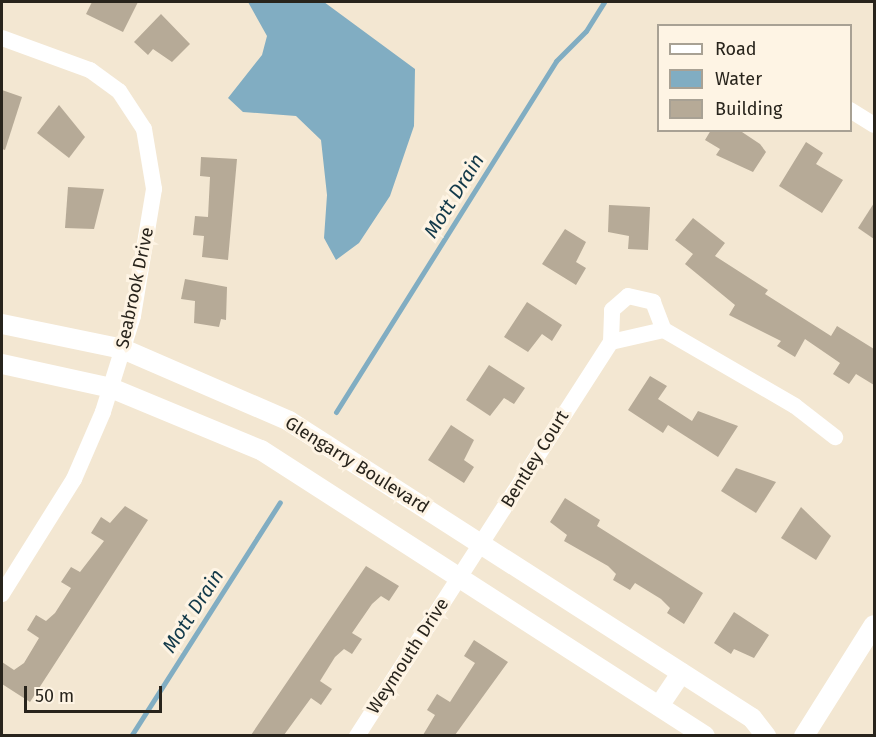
<!DOCTYPE html>
<html>
<head>
<meta charset="utf-8">
<style>
  body { margin:0 }
  #map { position:relative; width:876px; height:737px; overflow:hidden; background:#f3e7d2; font-family:"Fira Sans",sans-serif }
  div>[style] { position:absolute }
  [style*='--x'] { left:calc(var(--x)*1px); top:calc(var(--y)*1px); width:calc(var(--w)*1px); rotate:calc(var(--a)*1deg) }
  .water>* { inset:0; background:#81adc2 }
  .stream>* { height:5px; margin:-2.5px; padding:0 2.5px; transform-origin:2.5px; border-radius:2.5px; background:#81adc2 }
  .building>* { inset:0; background:#b6aa97 }
  .minor>* { height:16px; margin:-8px; padding:0 8px; transform-origin:8px; border-radius:8px; background:#fff }
  .tertiary>* { height:20px; margin:-10px; padding:0 10px; transform-origin:10px; border-radius:10px; background:#fff }
  span { translate:-50% -50%; white-space:nowrap; text-align:center; line-height:1.15; -webkit-text-stroke:6px #fef4e4; paint-order:stroke }
  .street-label { font-size:18px; color:#28241c }
  .water-label { font-size:20px; color:#123949; font-style:italic }
  .frame { position:absolute; inset:0; border:3px solid #28241c; pointer-events:none }
  .legend { position:absolute; left:657px; top:24px; width:195px; height:108px; box-sizing:border-box; background:#fef4e4; border:2px solid #a8a194; margin:0; padding:8px 10px; list-style:none; font-size:18px; color:#28241c }
  .legend li { display:flex; align-items:center; gap:12px; height:30px }
  .legend b { width:30px; border:2px solid #a8a194 }
  .scale { position:absolute; left:24px; top:686px; width:138px; height:27px; box-sizing:border-box; border:3px solid #28241c; border-top:0; padding-left:8px; font-size:18px; line-height:21px; white-space:nowrap; color:#28241c; -webkit-text-stroke:4px #fef4e4; paint-order:stroke }
</style>
</head>
<body>
<div id="map">
  <div class="water">
    <i style="clip-path:polygon(248px 2px,324px 2px,415px 69px,414px 126px,390px 196px,359px 243px,336px 260px,324px 238px,327px 195px,321px 140px,296px 116px,243px 112px,228px 98px,262px 55px,267px 36px)"></i>
  </div>
  <div class="stream">
    <i style="--x:336;--y:412;--w:414;--a:-57.9"></i>
    <i style="--x:556;--y:61;--w:42;--a:-45"></i>
    <i style="--x:586;--y:31;--w:34;--a:-58"></i>
    <i style="--x:131;--y:736;--w:277;--a:-57.5"></i>
  </div>
  <div class="building">
    <i style="clip-path:polygon(92px 2px,138px 2px,123px 32px,86px 14px)"></i>
    <i style="clip-path:polygon(161px 14px,190px 44px,172px 62px,153px 49px,148px 55px,134px 42px)"></i>
    <i style="clip-path:polygon(2px 90px,22px 97px,5px 150px,2px 149px)"></i>
    <i style="clip-path:polygon(59px 105px,85px 137px,69px 158px,37px 133px)"></i>
    <i style="clip-path:polygon(711px 130px,739px 130px,760px 144px,766px 152px,753px 172px,716px 155px,720px 149px,705px 140px)"></i>
    <i style="clip-path:polygon(806px 142px,823px 153px,816px 164px,843px 180px,822px 213px,779px 186px)"></i>
    <i style="clip-path:polygon(201px 157px,237px 159px,228px 260px,202px 257px,204px 236px,193px 235px,195px 216px,208px 217px,210px 177px,200px 176px)"></i>
    <i style="clip-path:polygon(68px 187px,104px 189px,94px 229px,65px 228px)"></i>
    <i style="clip-path:polygon(874px 203px,874px 239px,858px 228px)"></i>
    <i style="clip-path:polygon(609px 205px,650px 207px,648px 250px,628px 249px,629px 236px,608px 232px)"></i>
    <i style="clip-path:polygon(693px 218px,725px 243px,715px 256px,768px 290px,765px 294px,831px 336px,837px 326px,874px 349px,874px 385px,856px 374px,849px 384px,833px 374px,840px 363px,805px 339px,795px 357px,777px 346px,781px 341px,729px 315px,735px 305px,685px 264px,693px 254px,675px 240px)"></i>
    <i style="clip-path:polygon(565px 229px,586px 242px,576px 262px,586px 268px,576px 285px,542px 264px)"></i>
    <i style="clip-path:polygon(185px 279px,227px 287px,226px 320px,221px 319px,219px 327px,194px 323px,195px 301px,181px 299px)"></i>
    <i style="clip-path:polygon(527px 302px,562px 325px,552px 341px,542px 334px,528px 352px,504px 337px)"></i>
    <i style="clip-path:polygon(489px 365px,525px 388px,514px 404px,504px 398px,490px 416px,466px 400px)"></i>
    <i style="clip-path:polygon(650px 376px,667px 386px,658px 399px,692px 421px,698px 411px,738px 426px,718px 457px,668px 425px,663px 433px,628px 410px)"></i>
    <i style="clip-path:polygon(451px 425px,474px 440px,464px 460px,474px 467px,464px 483px,428px 460px)"></i>
    <i style="clip-path:polygon(736px 468px,776px 482px,756px 513px,721px 491px)"></i>
    <i style="clip-path:polygon(565px 498px,600px 520px,597px 526px,703px 593px,684px 624px,667px 613px,670px 608px,661px 599px,635px 583px,630px 590px,613px 580px,616px 574px,608px 566px,564px 541px,567px 535px,550px 522px)"></i>
    <i style="clip-path:polygon(125px 506px,148px 520px,30px 702px,2px 684px,2px 662px,14px 670px,24px 663px,39px 638px,27px 630px,36px 615px,46px 621px,55px 613px,71px 588px,61px 582px,71px 567px,80px 572px,104px 541px,91px 533px,101px 517px,110px 523px)"></i>
    <i style="clip-path:polygon(801px 507px,831px 536px,816px 560px,781px 538px)"></i>
    <i style="clip-path:polygon(366px 566px,399px 586px,389px 601px,381px 596px,372px 604px,352px 633px,362px 639px,352px 654px,344px 649px,335px 657px,320px 681px,332px 689px,321px 705px,311px 698px,284px 735px,251px 735px)"></i>
    <i style="clip-path:polygon(734px 612px,769px 635px,754px 658px,734px 649px,731px 654px,714px 643px)"></i>
    <i style="clip-path:polygon(474px 640px,508px 662px,455px 735px,423px 735px,435px 715px,427px 710px,437px 694px,450px 702px,475px 663px,464px 656px)"></i>
  </div>
  <div class="minor">
    <i style="--x:2;--y:38;--w:94;--a:20"></i>
    <i style="--x:90;--y:70;--w:36;--a:36"></i>
    <i style="--x:119;--y:91;--w:45;--a:56.7"></i>
    <i style="--x:144;--y:129;--w:61;--a:80.5"></i>
    <i style="--x:154;--y:189;--w:129;--a:99.4"></i>
    <i style="--x:133;--y:316;--w:101;--a:107.4"></i>
    <i style="--x:103;--y:412;--w:73;--a:113.4"></i>
    <i style="--x:74;--y:479;--w:136;--a:122.1"></i>
    <i style="--x:850;--y:110;--w:28;--a:32"></i>
    <i style="--x:611;--y:342;--w:32;--a:-88"></i>
    <i style="--x:612;--y:310;--w:21;--a:-41"></i>
    <i style="--x:628;--y:296;--w:26;--a:13"></i>
    <i style="--x:653;--y:302;--w:30;--a:69"></i>
    <i style="--x:357;--y:736;--w:469;--a:-57.2"></i>
    <i style="--x:611;--y:342;--w:54;--a:-12.8"></i>
    <i style="--x:664;--y:330;--w:151;--a:30.1"></i>
    <i style="--x:795;--y:406;--w:51;--a:37.8"></i>
  </div>
  <div class="tertiary">
    <i style="--x:2;--y:324;--w:124;--a:11.7"></i>
    <i style="--x:123;--y:349;--w:181;--a:23.4"></i>
    <i style="--x:289;--y:421;--w:550;--a:32.68"></i>
    <i style="--x:752;--y:718;--w:23;--a:52"></i>
    <i style="--x:2;--y:364;--w:112;--a:12.4"></i>
    <i style="--x:111;--y:388;--w:162;--a:22.5"></i>
    <i style="--x:261;--y:450;--w:528;--a:32.79"></i>
    <i style="--x:659;--y:706;--w:40;--a:-56"></i>
    <i style="--x:804;--y:736;--w:131;--a:-57.8"></i>
  </div>
  <div class="street-label">
    <span style="left:135px;top:288px;rotate:-78deg">Seabrook Drive</span>
    <span style="left:535px;top:459px;rotate:-58deg">Bentley Court</span>
    <span style="left:357px;top:465px;rotate:32deg">Glengarry Boulevard</span>
    <span style="left:408px;top:656px;rotate:-57deg">Weymouth Drive</span>
  </div>
  <div class="water-label">
    <span style="left:454px;top:196px;rotate:-58deg">Mott Drain</span>
    <span style="left:193px;top:611px;rotate:-57deg">Mott Drain</span>
  </div>
  <div class="frame"></div>
  <ul class="legend">
  <li><b style="height:8px;background:#fff"></b>Road</li>
  <li><b style="height:16px;background:#81adc2"></b>Water</li>
  <li><b style="height:16px;background:#b6aa97"></b>Building</li>
  </ul>
  <div class="scale">50 m</div>
</div>
</body>
</html>
